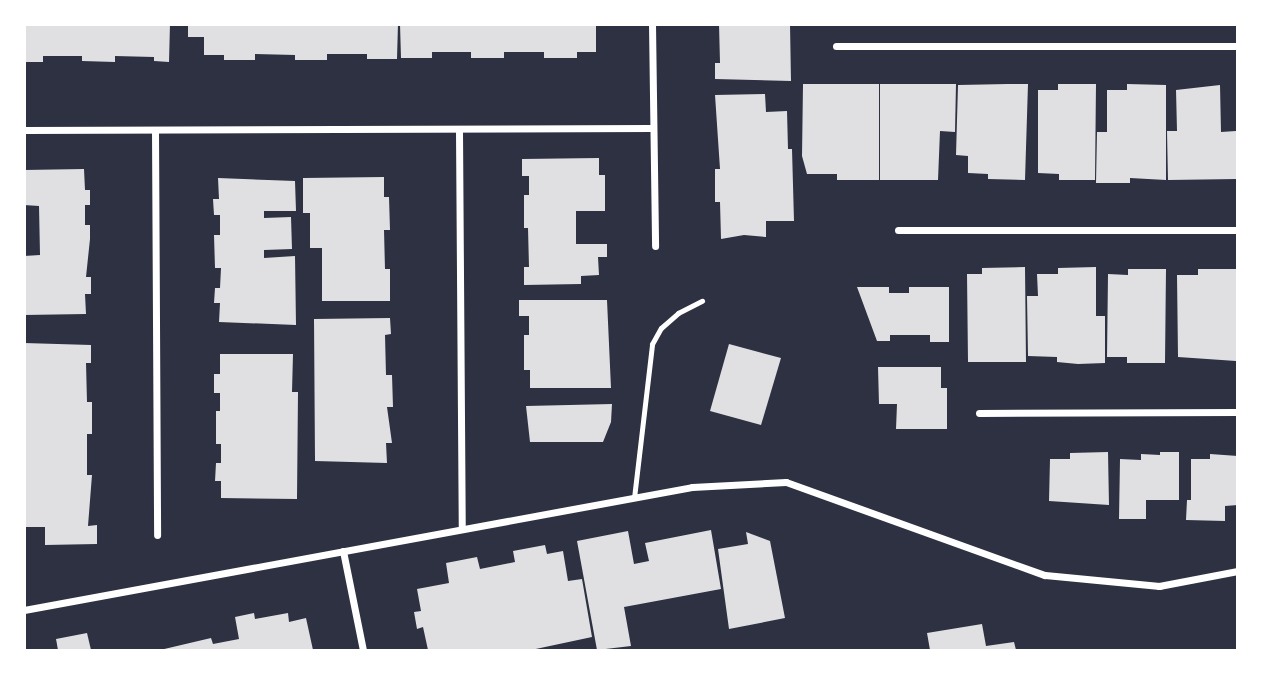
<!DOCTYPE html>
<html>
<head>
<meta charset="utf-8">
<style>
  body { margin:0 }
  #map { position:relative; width:1262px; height:675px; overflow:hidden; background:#2d3142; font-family:Roboto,sans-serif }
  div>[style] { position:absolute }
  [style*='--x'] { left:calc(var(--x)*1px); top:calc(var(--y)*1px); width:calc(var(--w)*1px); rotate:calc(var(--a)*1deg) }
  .building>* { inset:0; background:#e0e0e3 }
  .service>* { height:5px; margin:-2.5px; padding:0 2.5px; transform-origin:2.5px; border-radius:2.5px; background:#fff }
  .minor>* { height:7px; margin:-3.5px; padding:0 3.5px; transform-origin:3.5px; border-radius:3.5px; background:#fff }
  span { translate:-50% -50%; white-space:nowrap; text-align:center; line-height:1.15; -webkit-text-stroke:5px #fff; paint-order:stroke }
  .frame { position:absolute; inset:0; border:26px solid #fff; pointer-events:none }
</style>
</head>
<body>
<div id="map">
  <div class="building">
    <i style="clip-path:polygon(24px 24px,170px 24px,169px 62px,154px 61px,154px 57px,115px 56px,115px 62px,82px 61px,82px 56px,43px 56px,43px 62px,24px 62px)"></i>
    <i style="clip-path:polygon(188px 24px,398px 24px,397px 59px,367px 59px,367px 54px,327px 54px,327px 60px,295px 60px,295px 55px,255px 54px,255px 60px,224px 60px,224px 55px,204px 55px,204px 37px,188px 37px)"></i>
    <i style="clip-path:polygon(400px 24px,596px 24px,596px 52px,577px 52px,577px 58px,544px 58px,544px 52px,504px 52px,504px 58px,471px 58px,471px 52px,432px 52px,432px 58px,401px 58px)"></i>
    <i style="clip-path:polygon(719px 24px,790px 24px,791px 81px,715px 79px,715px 63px,720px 63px)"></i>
    <i style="clip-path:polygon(803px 84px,879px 84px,879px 180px,837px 180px,837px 174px,807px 174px,802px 156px)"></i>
    <i style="clip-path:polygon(880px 84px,956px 84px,955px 132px,940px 131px,938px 180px,880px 180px)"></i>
    <i style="clip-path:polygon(1008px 84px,1028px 84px,1025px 180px,988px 179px,988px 174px,968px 173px,968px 156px,956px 155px,958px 85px)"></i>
    <i style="clip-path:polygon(1058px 84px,1096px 84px,1095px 180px,1059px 180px,1059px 174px,1038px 173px,1038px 90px,1058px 90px)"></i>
    <i style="clip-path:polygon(1127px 84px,1166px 85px,1166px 180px,1130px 178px,1130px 183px,1096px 183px,1097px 132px,1107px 132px,1107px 90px,1127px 90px)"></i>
    <i style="clip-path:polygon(1220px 85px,1221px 132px,1236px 131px,1237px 179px,1168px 180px,1167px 131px,1177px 131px,1176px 90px)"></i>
    <i style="clip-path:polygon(765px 94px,766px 112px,787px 111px,788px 149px,792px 149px,794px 221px,766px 221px,766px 237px,744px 235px,721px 239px,720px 202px,715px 202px,715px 169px,720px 169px,715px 95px)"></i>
    <i style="clip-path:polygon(599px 158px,599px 175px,605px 175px,605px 211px,576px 211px,576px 244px,607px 244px,607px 257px,598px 257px,599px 275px,581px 276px,581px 284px,524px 285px,524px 267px,529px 267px,528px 228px,524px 228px,524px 195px,529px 195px,529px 176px,522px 176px,522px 159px)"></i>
    <i style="clip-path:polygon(84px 169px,85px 190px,90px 190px,90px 205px,85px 205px,85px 225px,90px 225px,90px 239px,86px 277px,91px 277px,91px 294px,85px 294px,86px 314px,24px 315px,24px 256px,40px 255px,39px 206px,24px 205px,24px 170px)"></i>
    <i style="clip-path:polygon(384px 177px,384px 197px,389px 197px,390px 230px,384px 230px,385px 269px,390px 269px,390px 301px,322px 301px,322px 248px,310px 248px,310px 213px,303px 213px,303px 178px)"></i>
    <i style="clip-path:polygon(218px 178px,295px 181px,296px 211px,264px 211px,264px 218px,291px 217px,292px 249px,264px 250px,264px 258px,295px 256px,296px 325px,219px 322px,220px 303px,214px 303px,215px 288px,220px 288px,221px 268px,215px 268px,214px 235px,220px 235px,220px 215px,214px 215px,213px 199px,219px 199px)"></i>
    <i style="clip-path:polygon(1025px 267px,1026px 362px,968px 362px,967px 274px,982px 274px,982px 268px)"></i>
    <i style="clip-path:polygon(1096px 267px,1096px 316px,1105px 316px,1105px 363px,1078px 364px,1057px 362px,1057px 357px,1028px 356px,1027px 296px,1038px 296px,1037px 274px,1058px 274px,1058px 268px)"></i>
    <i style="clip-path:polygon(1128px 269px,1166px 269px,1165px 363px,1127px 363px,1127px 357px,1107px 357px,1108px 274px,1128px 275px)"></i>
    <i style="clip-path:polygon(1198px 269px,1236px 269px,1236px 361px,1178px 357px,1177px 275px,1198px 275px)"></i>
    <i style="clip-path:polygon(857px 287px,889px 287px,889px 293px,909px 293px,909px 287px,949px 287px,949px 342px,930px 342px,930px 335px,890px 335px,890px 341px,877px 341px)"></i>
    <i style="clip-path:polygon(519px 300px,607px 300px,611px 388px,530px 388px,530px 370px,524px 370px,524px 335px,529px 335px,529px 316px,519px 316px)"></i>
    <i style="clip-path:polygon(390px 318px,391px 334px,385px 335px,386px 375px,392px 375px,393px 407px,387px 407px,392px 443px,386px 443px,387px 463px,315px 461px,314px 319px)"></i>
    <i style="clip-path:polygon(24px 343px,91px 345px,91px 363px,86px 363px,87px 402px,92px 402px,92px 434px,87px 434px,87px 475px,92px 475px,88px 526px,97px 525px,97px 544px,45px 545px,45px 527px,24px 527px)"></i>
    <i style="clip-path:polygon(729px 344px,781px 358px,761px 425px,710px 411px)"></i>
    <i style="clip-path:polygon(220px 354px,293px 354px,292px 392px,298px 392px,297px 499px,221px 498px,221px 481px,215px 481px,216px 463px,221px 463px,221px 444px,216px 444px,216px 411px,220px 411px,220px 393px,214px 393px,214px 374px,220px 374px)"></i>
    <i style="clip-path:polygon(878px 367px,941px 367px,941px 388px,947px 388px,947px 429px,896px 429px,897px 404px,879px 404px)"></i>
    <i style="clip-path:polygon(612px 404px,611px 422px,603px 442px,530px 442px,526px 406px)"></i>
    <i style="clip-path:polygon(1108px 452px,1109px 505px,1049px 501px,1050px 459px,1070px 459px,1070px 453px)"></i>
    <i style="clip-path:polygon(1160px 452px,1179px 452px,1179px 500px,1146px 500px,1146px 519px,1119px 519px,1120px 459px,1141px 460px,1141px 454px,1160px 455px)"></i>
    <i style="clip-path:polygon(1210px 454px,1238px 456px,1238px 505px,1225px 506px,1225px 521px,1186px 520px,1187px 500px,1191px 500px,1191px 459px,1210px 459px)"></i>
    <i style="clip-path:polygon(711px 530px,721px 589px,624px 607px,631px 646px,597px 650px,577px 541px,628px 531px,634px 564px,649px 561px,645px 543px)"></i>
    <i style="clip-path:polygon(746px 532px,770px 541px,785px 618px,729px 629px,718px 549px,748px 544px)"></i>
    <i style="clip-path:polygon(545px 545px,547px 554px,563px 551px,568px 581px,582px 579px,592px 637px,531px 650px,428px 650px,423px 627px,417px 629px,414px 612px,421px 611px,417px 589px,449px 583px,446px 563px,477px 557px,480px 569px,515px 562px,513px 551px)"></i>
    <i style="clip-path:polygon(254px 613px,255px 619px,288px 613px,289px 622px,306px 618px,313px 650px,160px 650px,211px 638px,213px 644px,239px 639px,235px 617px)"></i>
    <i style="clip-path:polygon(982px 624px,986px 646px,1014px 642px,1016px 650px,930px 650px,927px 633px)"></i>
    <i style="clip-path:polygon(87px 633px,91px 650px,58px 650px,56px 639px)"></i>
  </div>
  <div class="service">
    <i style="--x:634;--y:498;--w:155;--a:-83.3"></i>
    <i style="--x:652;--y:344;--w:18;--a:-61"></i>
    <i style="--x:661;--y:328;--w:23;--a:-41"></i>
    <i style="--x:678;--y:313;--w:27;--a:-27"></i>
  </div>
  <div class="minor">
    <i style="--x:652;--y:24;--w:222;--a:89.2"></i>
    <i style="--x:836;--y:46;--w:402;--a:0"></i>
    <i style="--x:24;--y:130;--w:628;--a:-0.18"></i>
    <i style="--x:155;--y:130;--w:405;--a:89.7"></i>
    <i style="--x:459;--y:131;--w:398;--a:89.6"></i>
    <i style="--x:898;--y:230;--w:340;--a:0"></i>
    <i style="--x:979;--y:413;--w:259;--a:-0.2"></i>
    <i style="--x:343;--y:551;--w:101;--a:78.6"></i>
    <i style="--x:24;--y:610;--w:679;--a:-10.43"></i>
    <i style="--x:692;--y:487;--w:94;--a:-3"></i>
    <i style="--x:786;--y:482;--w:275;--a:19.8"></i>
    <i style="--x:1045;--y:575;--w:115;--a:5.5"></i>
    <i style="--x:1159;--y:586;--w:80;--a:-10.8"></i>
  </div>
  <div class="frame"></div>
</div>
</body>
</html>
